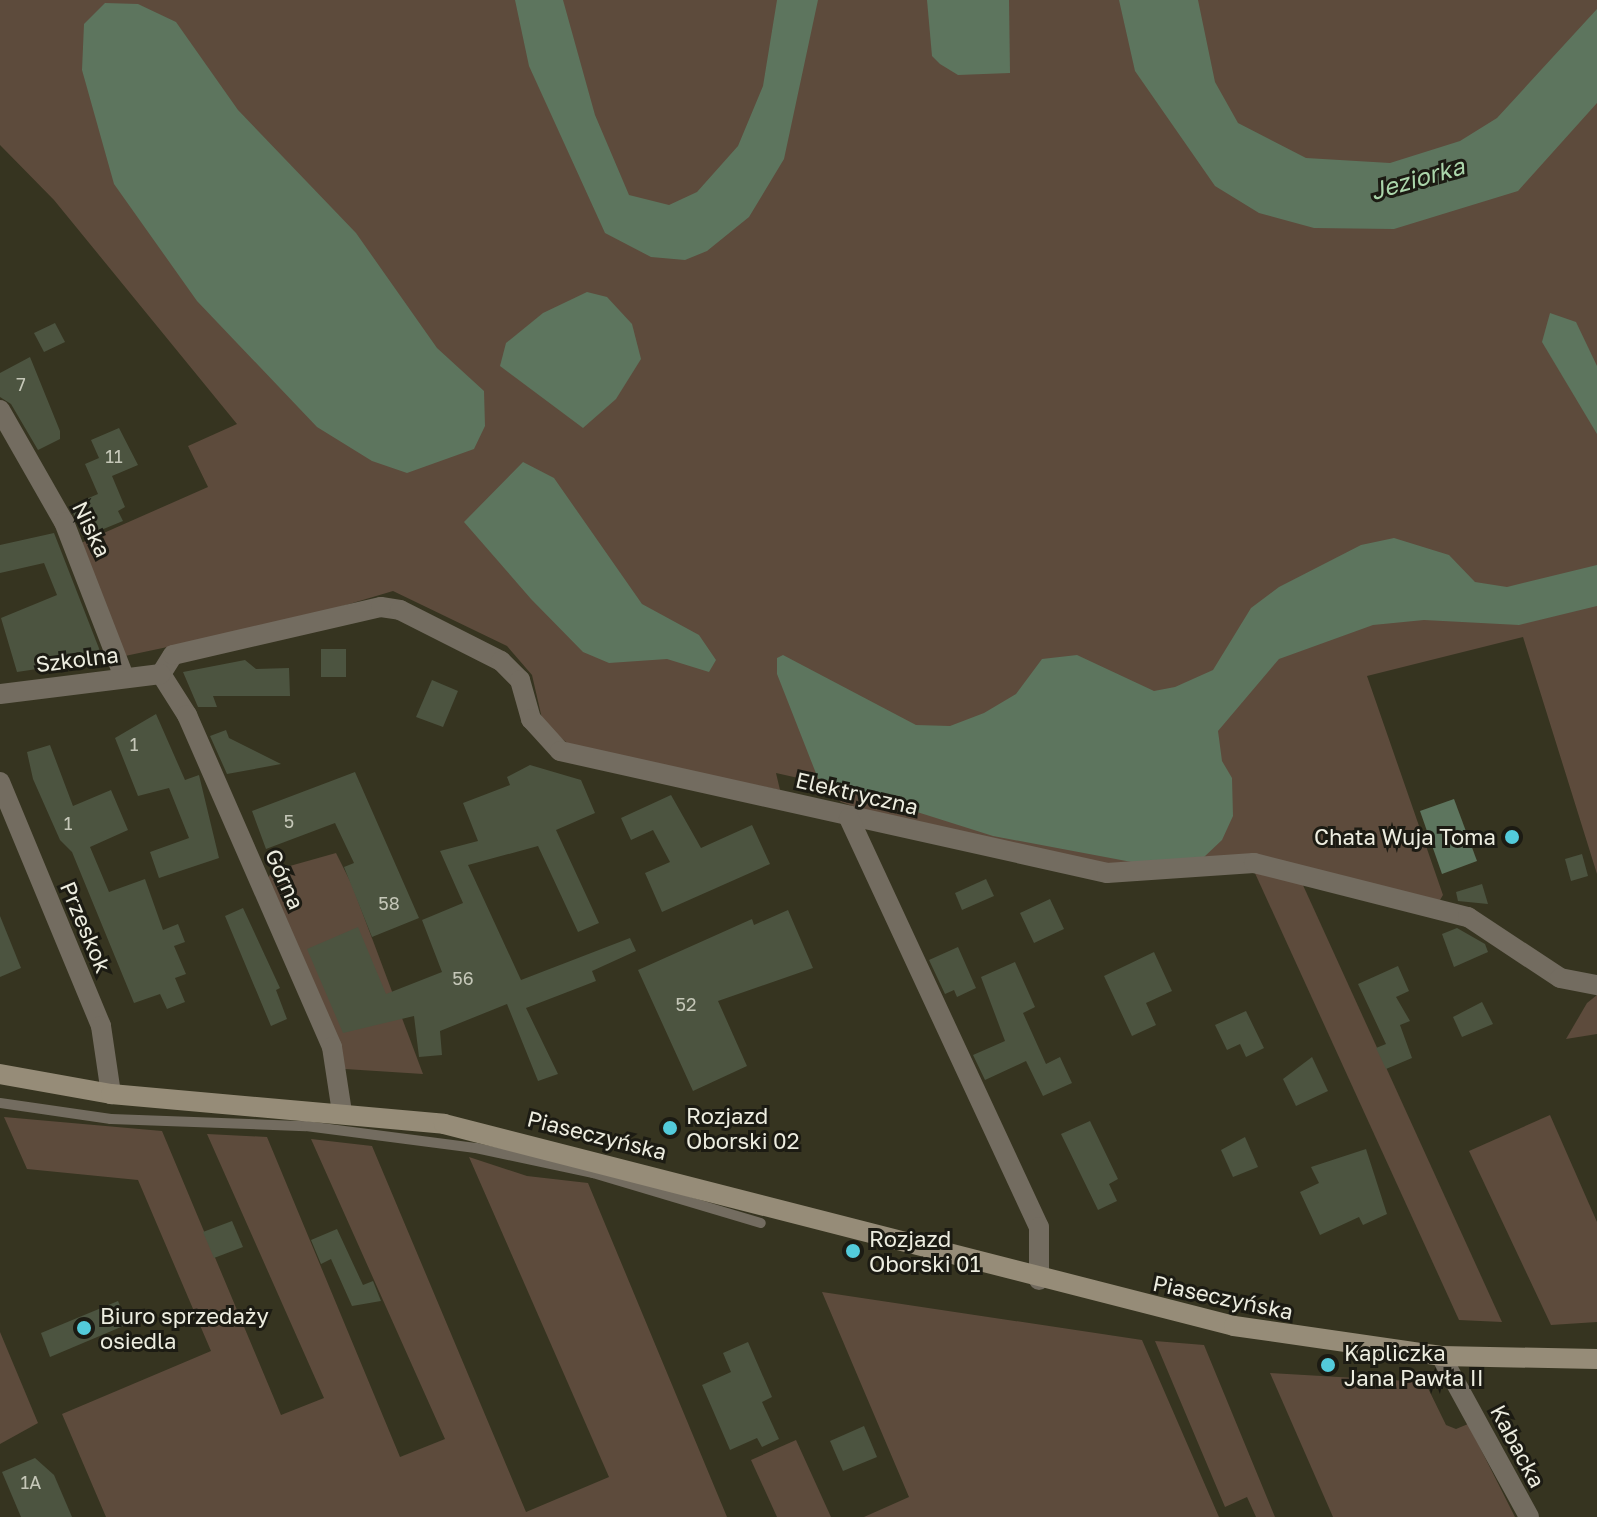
<!DOCTYPE html>
<html>
<head>
<meta charset="utf-8">
<style>
  body { margin:0 }
  #map { position:relative; width:1597px; height:1517px; overflow:hidden; background:#363420; font-family:"Golos Text",sans-serif }
  div>[style] { position:absolute }
  [style*='--x'] { left:calc(var(--x)*1px); top:calc(var(--y)*1px); width:calc(var(--w)*1px); rotate:calc(var(--a)*1deg) }
  .green>* { inset:0; background:#5d4b3c }
  .water>* { inset:0; background:#5d755e }
  .building>* { inset:0; background:#4c5440 }
  .service>* { height:10px; margin:-5px; padding:0 5px; transform-origin:5px; border-radius:5px; background:#736c60 }
  .minor>* { height:20px; margin:-10px; padding:0 10px; transform-origin:10px; border-radius:10px; background:#736c60 }
  .secondary>* { height:20px; margin:-10px; padding:0 10px; transform-origin:10px; border-radius:10px; background:#968c78 }
  .dots>* { width:22px; height:22px; translate:-50% -50%; box-sizing:border-box; border:4px solid #1c1b13; border-radius:50% }
  span { translate:-50% -50%; white-space:nowrap; text-align:center; line-height:1.15; -webkit-text-stroke:6px #1c1b13; paint-order:stroke }
  .number-label { font-size:18px; color:#c5c7b8 }
  .number-label span { -webkit-text-stroke-width:0 }
  .street-label { font-size:22px; color:#edede0 }
  .poi-label { font-size:22px; color:#edede0 }
  .right { translate:-100% -50%; text-align:right }
  .left { translate:0 -50%; text-align:left }
  .water-label { font-size:24px; color:#abd6ab; font-style:italic }
</style>
</head>
<body>
<div id="map">
  <div class="green">
    <i style="clip-path:polygon(0 0,1597px 0,1597px 874px,1523px 637px,1367px 676px,1443px 895px,1437px 905px,1248px 859px,1117px 872px,881px 816px,841px 802px,816px 782px,776px 773px,780px 790px,572px 747px,543px 723px,532px 675px,507px 646px,393px 591px,299px 619px,125px 656px,81px 543px,208px 487px,188px 446px,237px 424px,54px 200px,0 145px)"></i>
    <i style="clip-path:polygon(336px 853px,352px 885px,423px 1074px,345px 1069px,266px 882px,272px 871px)"></i>
    <i style="clip-path:polygon(1254px 871px,1302px 883px,1502px 1322px,1459px 1320px)"></i>
    <i style="clip-path:polygon(1597px 995px,1597px 1034px,1566px 1039px,1587px 1003px)"></i>
    <i style="clip-path:polygon(1550px 1115px,1597px 1222px,1597px 1322px,1551px 1325px,1469px 1151px)"></i>
    <i style="clip-path:polygon(4px 1117px,162px 1131px,281px 1415px,324px 1398px,207px 1134px,267px 1137px,400px 1457px,445px 1439px,311px 1139px,372px 1146px,526px 1512px,609px 1477px,469px 1157px,527px 1176px,588px 1183px,727px 1517px,106px 1517px,62px 1414px,211px 1351px,138px 1180px,27px 1169px)"></i>
    <i style="clip-path:polygon(822px 1292px,1142px 1340px,1219px 1517px,864px 1517px,909px 1497px)"></i>
    <i style="clip-path:polygon(0 1332px,38px 1423px,0 1444px)"></i>
    <i style="clip-path:polygon(1155px 1341px,1204px 1345px,1275px 1517px,1256px 1517px,1247px 1497px,1225px 1507px)"></i>
    <i style="clip-path:polygon(1270px 1373px,1425px 1382px,1446px 1425px,1456px 1429px,1468px 1424px,1515px 1517px,1333px 1517px)"></i>
    <i style="clip-path:polygon(796px 1440px,831px 1517px,777px 1517px,751px 1460px)"></i>
  </div>
  <div class="water">
    <i style="clip-path:polygon(515px 0,563px 0,595px 115px,629px 195px,669px 205px,697px 192px,738px 146px,763px 86px,777px 0,818px 0,784px 159px,749px 217px,707px 251px,685px 260px,651px 257px,605px 233px,529px 66px)"></i>
    <i style="clip-path:polygon(927px 0,1009px 0,1010px 73px,958px 75px,940px 64px,932px 56px)"></i>
    <i style="clip-path:polygon(1119px 0,1198px 0,1215px 82px,1238px 123px,1306px 158px,1390px 163px,1460px 141px,1497px 118px,1597px 9px,1597px 103px,1518px 191px,1394px 229px,1314px 228px,1259px 213px,1215px 186px,1135px 71px)"></i>
    <i style="clip-path:polygon(105px 3px,138px 4px,176px 22px,238px 110px,356px 233px,437px 348px,484px 391px,485px 426px,474px 449px,407px 473px,372px 461px,317px 427px,197px 301px,114px 184px,82px 70px,84px 24px)"></i>
    <i style="clip-path:polygon(587px 292px,607px 297px,632px 324px,641px 359px,616px 399px,583px 428px,500px 366px,506px 343px,543px 313px)"></i>
    <i style="clip-path:polygon(1550px 313px,1576px 322px,1597px 366px,1597px 434px,1542px 342px)"></i>
    <i style="clip-path:polygon(523px 462px,554px 478px,642px 604px,699px 635px,716px 660px,709px 672px,667px 659px,609px 663px,583px 652px,531px 599px,464px 522px)"></i>
    <i style="clip-path:polygon(1394px 538px,1449px 555px,1475px 582px,1507px 587px,1597px 565px,1597px 606px,1519px 625px,1424px 620px,1373px 625px,1279px 659px,1218px 731px,1222px 761px,1232px 778px,1233px 816px,1222px 840px,1203px 858px,1137px 863px,993px 836px,819px 781px,777px 674px,777px 658px,783px 655px,916px 725px,950px 726px,984px 713px,1016px 694px,1042px 659px,1077px 655px,1154px 691px,1175px 687px,1213px 670px,1251px 608px,1279px 587px,1361px 545px)"></i>
    <i style="clip-path:polygon(1454px 799px,1477px 861px,1442px 874px,1420px 811px)"></i>
  </div>
  <div class="building">
    <i style="clip-path:polygon(55px 323px,65px 342px,44px 352px,34px 333px)"></i>
    <i style="clip-path:polygon(30px 357px,60px 431px,60px 439px,38px 450px,11px 404px,0 397px,0 373px)"></i>
    <i style="clip-path:polygon(119px 428px,138px 465px,112px 476px,125px 507px,118px 511px,123px 521px,84px 537px,70px 506px,98px 494px,85px 464px,99px 458px,91px 440px)"></i>
    <i style="clip-path:polygon(54px 533px,100px 651px,97px 660px,17px 672px,1px 618px,57px 595px,44px 563px,0 573px,0 545px)"></i>
    <i style="clip-path:polygon(321px 649px,346px 649px,346px 677px,321px 677px)"></i>
    <i style="clip-path:polygon(245px 660px,256px 669px,289px 668px,290px 696px,213px 696px,217px 707px,198px 707px,183px 672px)"></i>
    <i style="clip-path:polygon(432px 680px,458px 691px,443px 727px,416px 717px)"></i>
    <i style="clip-path:polygon(156px 714px,185px 780px,199px 775px,219px 858px,159px 878px,150px 852px,189px 838px,169px 788px,138px 796px,115px 738px)"></i>
    <i style="clip-path:polygon(226px 730px,229px 738px,281px 764px,227px 774px,210px 736px)"></i>
    <i style="clip-path:polygon(50px 745px,73px 806px,111px 790px,128px 830px,90px 847px,109px 892px,145px 879px,163px 930px,178px 924px,185px 942px,174px 946px,186px 974px,175px 978px,185px 1002px,167px 1009px,160px 994px,134px 1003px,72px 852px,60px 840px,33px 779px,27px 752px)"></i>
    <i style="clip-path:polygon(530px 765px,581px 780px,595px 813px,556px 830px,599px 923px,578px 932px,538px 846px,468px 865px,521px 980px,630px 938px,636px 951px,592px 971px,596px 981px,526px 1008px,558px 1074px,538px 1081px,507px 1004px,440px 1031px,442px 1055px,419px 1057px,414px 1016px,343px 1033px,307px 949px,358px 927px,386px 994px,442px 972px,422px 920px,463px 903px,440px 851px,478px 841px,463px 803px,510px 785px,507px 777px)"></i>
    <i style="clip-path:polygon(355px 772px,419px 918px,372px 937px,344px 867px,354px 863px,335px 823px,266px 849px,252px 811px)"></i>
    <i style="clip-path:polygon(671px 795px,701px 848px,752px 825px,770px 864px,662px 912px,645px 873px,670px 862px,653px 830px,631px 840px,621px 818px)"></i>
    <i style="clip-path:polygon(1582px 854px,1588px 876px,1571px 881px,1565px 859px)"></i>
    <i style="clip-path:polygon(986px 879px,994px 896px,962px 910px,955px 893px)"></i>
    <i style="clip-path:polygon(1482px 884px,1488px 904px,1458px 901px,1456px 892px)"></i>
    <i style="clip-path:polygon(1050px 899px,1064px 929px,1034px 943px,1020px 913px)"></i>
    <i style="clip-path:polygon(243px 908px,280px 988px,276px 990px,287px 1019px,271px 1026px,225px 916px)"></i>
    <i style="clip-path:polygon(788px 910px,813px 968px,718px 1001px,747px 1066px,693px 1091px,638px 970px,752px 919px,754px 925px)"></i>
    <i style="clip-path:polygon(0 916px,21px 968px,0 977px)"></i>
    <i style="clip-path:polygon(1457px 928px,1485px 944px,1488px 952px,1454px 967px,1442px 934px)"></i>
    <i style="clip-path:polygon(958px 947px,976px 988px,957px 997px,954px 990px,945px 994px,929px 960px)"></i>
    <i style="clip-path:polygon(1154px 952px,1172px 991px,1146px 1003px,1156px 1025px,1132px 1036px,1104px 976px)"></i>
    <i style="clip-path:polygon(1015px 962px,1035px 1007px,1023px 1013px,1046px 1064px,1060px 1057px,1072px 1083px,1043px 1096px,1026px 1061px,985px 1080px,973px 1055px,1005px 1041px,981px 977px)"></i>
    <i style="clip-path:polygon(1398px 966px,1409px 991px,1396px 997px,1410px 1021px,1400px 1025px,1412px 1058px,1386px 1069px,1376px 1048px,1386px 1044px,1358px 984px)"></i>
    <i style="clip-path:polygon(1482px 1002px,1493px 1024px,1462px 1037px,1453px 1017px)"></i>
    <i style="clip-path:polygon(1246px 1011px,1264px 1048px,1246px 1057px,1240px 1044px,1227px 1050px,1215px 1025px)"></i>
    <i style="clip-path:polygon(1312px 1057px,1328px 1091px,1296px 1106px,1283px 1079px)"></i>
    <i style="clip-path:polygon(1090px 1121px,1118px 1179px,1109px 1184px,1117px 1201px,1098px 1210px,1061px 1134px)"></i>
    <i style="clip-path:polygon(1245px 1137px,1258px 1167px,1233px 1177px,1221px 1150px)"></i>
    <i style="clip-path:polygon(1366px 1149px,1387px 1214px,1363px 1225px,1359px 1217px,1320px 1235px,1300px 1192px,1319px 1183px,1311px 1167px)"></i>
    <i style="clip-path:polygon(232px 1221px,243px 1247px,214px 1258px,203px 1232px)"></i>
    <i style="clip-path:polygon(337px 1229px,363px 1285px,373px 1281px,381px 1301px,352px 1306px,331px 1259px,321px 1264px,311px 1240px)"></i>
    <i style="clip-path:polygon(118px 1301px,128px 1324px,50px 1357px,41px 1333px)"></i>
    <i style="clip-path:polygon(748px 1342px,772px 1397px,762px 1402px,779px 1439px,762px 1447px,757px 1438px,730px 1450px,702px 1385px,731px 1372px,723px 1353px)"></i>
    <i style="clip-path:polygon(864px 1426px,877px 1457px,843px 1471px,830px 1441px)"></i>
    <i style="clip-path:polygon(35px 1458px,54px 1475px,72px 1517px,21px 1517px,2px 1472px)"></i>
  </div>
  <div class="service">
    <i style="--x:0;--y:1103;--w:112;--a:8.2"></i>
    <i style="--x:111;--y:1119;--w:195;--a:2.1"></i>
    <i style="--x:306;--y:1126;--w:171;--a:7.4"></i>
    <i style="--x:476;--y:1148;--w:120;--a:12.1"></i>
    <i style="--x:593;--y:1173;--w:175;--a:16.6"></i>
  </div>
  <div class="minor">
    <i style="--x:0;--y:410;--w:129;--a:60.3"></i>
    <i style="--x:64;--y:522;--w:166;--a:68.8"></i>
    <i style="--x:161;--y:674;--w:22;--a:-58"></i>
    <i style="--x:173;--y:655;--w:213;--a:-13"></i>
    <i style="--x:381;--y:607;--w:19;--a:9"></i>
    <i style="--x:400;--y:610;--w:113;--a:26.8"></i>
    <i style="--x:501;--y:661;--w:27;--a:45"></i>
    <i style="--x:520;--y:680;--w:41;--a:74.2"></i>
    <i style="--x:531;--y:719;--w:43;--a:47.8"></i>
    <i style="--x:560;--y:751;--w:560;--a:12.57"></i>
    <i style="--x:1107;--y:873;--w:147;--a:-3.9"></i>
    <i style="--x:1254;--y:863;--w:221;--a:14.2"></i>
    <i style="--x:1468;--y:917;--w:110;--a:33.5"></i>
    <i style="--x:1560;--y:978;--w:38;--a:11"></i>
    <i style="--x:161;--y:674;--w:49;--a:57.6"></i>
    <i style="--x:187;--y:715;--w:362;--a:66.4"></i>
    <i style="--x:332;--y:1047;--w:66;--a:81.3"></i>
    <i style="--x:0;--y:694;--w:162;--a:-7.1"></i>
    <i style="--x:0;--y:782;--w:264;--a:67.5"></i>
    <i style="--x:101;--y:1026;--w:69;--a:81.6"></i>
    <i style="--x:849;--y:818;--w:451;--a:65.1"></i>
    <i style="--x:1039;--y:1227;--w:53;--a:90"></i>
    <i style="--x:1441;--y:1356;--w:183;--a:61.3"></i>
  </div>
  <div class="secondary">
    <i style="--x:0;--y:1074;--w:113;--a:10.2"></i>
    <i style="--x:111;--y:1094;--w:334;--a:5.1"></i>
    <i style="--x:444;--y:1124;--w:815;--a:14.34"></i>
    <i style="--x:1234;--y:1326;--w:209;--a:8.2"></i>
    <i style="--x:1441;--y:1356;--w:156;--a:1.1"></i>
  </div>
  <div class="dots">
    <i style="left:1512px;top:837px;background:#53cbdb"></i>
    <i style="left:670px;top:1128px;background:#53cbdb"></i>
    <i style="left:853px;top:1251px;background:#53cbdb"></i>
    <i style="left:84px;top:1328px;background:#53cbdb"></i>
    <i style="left:1328px;top:1365px;background:#53cbdb"></i>
  </div>
  <div class="number-label">
    <span style="left:21px;top:384px">7</span>
    <span style="left:114px;top:456px">11</span>
    <span style="left:134px;top:744px">1</span>
    <span style="left:289px;top:821px">5</span>
    <span style="left:68px;top:823px">1</span>
    <span style="left:389px;top:903px">58</span>
    <span style="left:463px;top:978px">56</span>
    <span style="left:686px;top:1004px">52</span>
    <span style="left:31px;top:1482px">1A</span>
  </div>
  <div class="street-label">
    <span style="left:92px;top:529px;rotate:64deg">Niska</span>
    <span style="left:77px;top:659px;rotate:-7deg">Szkolna</span>
    <span style="left:857px;top:793px;rotate:13deg">Elektryczna</span>
    <span style="left:285px;top:879px;rotate:66deg">Górna</span>
    <span style="left:86px;top:927px;rotate:67deg">Przeskok</span>
    <span style="left:597px;top:1135px;rotate:14deg">Piaseczyńska</span>
    <span style="left:1223px;top:1297px;rotate:12deg">Piaseczyńska</span>
    <span style="left:1518px;top:1446px;rotate:62deg">Kabacka</span>
  </div>
  <div class="poi-label">
    <span class="right" style="left:1496px;top:837px">Chata Wuja Toma</span>
    <span class="left" style="left:686px;top:1128px">Rozjazd<br>Oborski 02</span>
    <span class="left" style="left:869px;top:1251px">Rozjazd<br>Oborski 01</span>
    <span class="left" style="left:100px;top:1328px">Biuro sprzedaży<br>osiedla</span>
    <span class="left" style="left:1344px;top:1365px">Kapliczka<br>Jana Pawła II</span>
  </div>
  <div class="water-label">
    <span style="left:1417px;top:178px;rotate:-16deg">Jeziorka</span>
  </div>
</div>
</body>
</html>
